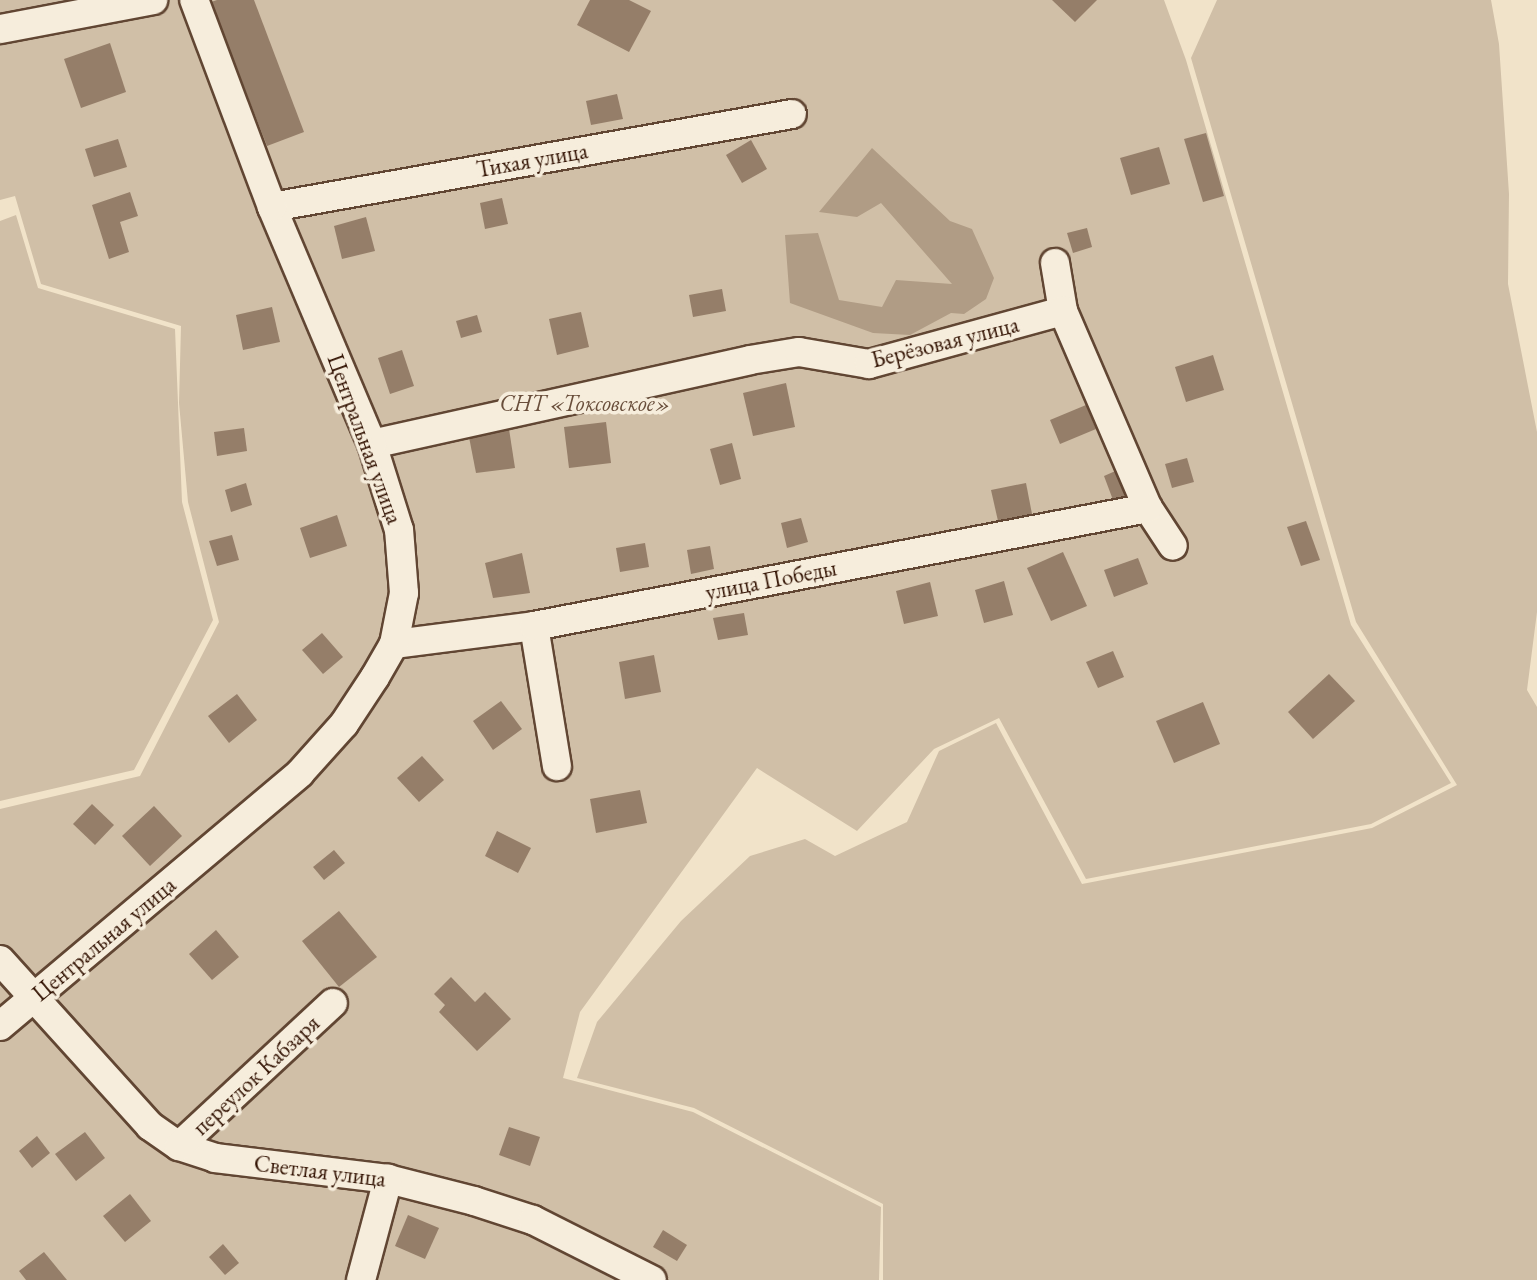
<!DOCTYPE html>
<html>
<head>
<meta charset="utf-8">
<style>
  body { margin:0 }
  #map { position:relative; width:1537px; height:1280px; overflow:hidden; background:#f1e3c9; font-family:"EB Garamond",serif }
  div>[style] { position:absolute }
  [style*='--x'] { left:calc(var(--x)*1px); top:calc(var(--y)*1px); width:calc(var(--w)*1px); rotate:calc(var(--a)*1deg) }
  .green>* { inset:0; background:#d0bfa7 }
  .water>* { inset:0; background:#b09c85 }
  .building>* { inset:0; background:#957e69 }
  .roads { filter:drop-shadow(2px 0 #614633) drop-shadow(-2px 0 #614633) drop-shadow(0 2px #614633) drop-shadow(0 -2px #614633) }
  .minor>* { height:28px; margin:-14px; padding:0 14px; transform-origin:14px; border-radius:14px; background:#f6eddc }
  span { translate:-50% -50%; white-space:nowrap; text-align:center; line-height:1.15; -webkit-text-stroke:7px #f6eddc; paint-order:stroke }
  .street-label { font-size:23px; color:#311101 }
  .park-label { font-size:23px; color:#694e3b; font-style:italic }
</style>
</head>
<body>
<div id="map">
  <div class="green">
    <i style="clip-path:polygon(0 0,1164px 0,1186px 60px,1351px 625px,1451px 783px,1371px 824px,1086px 879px,999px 718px,934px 749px,857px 831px,757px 768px,580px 1012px,563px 1078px,693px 1112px,881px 1207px,879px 1280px,0 1280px,0 809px,140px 776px,219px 622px,188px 502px,179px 403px,181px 326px,41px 284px,15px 196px,0 200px)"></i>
    <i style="clip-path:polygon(1217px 0,1491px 0,1499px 44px,1509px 194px,1508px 284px,1537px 432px,1537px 612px,1527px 690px,1537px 707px,1537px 1280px,883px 1280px,883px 1204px,694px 1108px,577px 1078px,597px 1022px,681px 921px,750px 856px,805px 839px,835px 856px,907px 822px,939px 751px,996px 723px,1082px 884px,1372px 828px,1457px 785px,1356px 622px,1191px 58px)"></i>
    <i style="clip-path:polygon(16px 215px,38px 288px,175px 329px,182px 502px,213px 620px,134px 770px,0 801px,0 221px)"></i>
  </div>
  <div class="water">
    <i style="clip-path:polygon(872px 148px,950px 221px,972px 229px,994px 278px,986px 299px,964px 314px,951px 313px,910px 335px,873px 333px,790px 303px,785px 235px,818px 233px,839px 300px,882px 307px,896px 280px,952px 284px,881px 203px,857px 217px,819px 212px)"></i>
  </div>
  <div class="building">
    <i style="clip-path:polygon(217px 0,254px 0,304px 132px,267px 146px,211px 2px)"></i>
    <i style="clip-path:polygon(590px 0,629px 0,651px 11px,629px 52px,577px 25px)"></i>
    <i style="clip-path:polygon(1052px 0,1097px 0,1075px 22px)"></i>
    <i style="clip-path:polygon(110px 43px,126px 92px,81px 108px,64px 59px)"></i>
    <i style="clip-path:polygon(617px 94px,623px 119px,591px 125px,586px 101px)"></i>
    <i style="clip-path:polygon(1206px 133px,1224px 196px,1203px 202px,1184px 139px)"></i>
    <i style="clip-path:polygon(118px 139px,127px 167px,94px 177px,85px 149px)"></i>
    <i style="clip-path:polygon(751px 140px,767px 169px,742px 183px,726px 155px)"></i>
    <i style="clip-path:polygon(1159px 147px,1170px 184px,1131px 195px,1120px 158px)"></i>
    <i style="clip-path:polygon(130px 192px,138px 216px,120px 222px,129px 252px,109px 259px,92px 205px)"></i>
    <i style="clip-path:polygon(502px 198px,508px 224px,485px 229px,480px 203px)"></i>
    <i style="clip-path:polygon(366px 217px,375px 251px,342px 259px,334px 226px)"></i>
    <i style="clip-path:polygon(1087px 228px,1092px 247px,1073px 253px,1067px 233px)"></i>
    <i style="clip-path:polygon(722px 289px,726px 311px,693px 317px,689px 295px)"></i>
    <i style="clip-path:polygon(272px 307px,280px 342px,243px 350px,236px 315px)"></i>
    <i style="clip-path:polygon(581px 312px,589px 347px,557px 355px,549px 319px)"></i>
    <i style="clip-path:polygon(477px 315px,482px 332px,461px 338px,456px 321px)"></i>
    <i style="clip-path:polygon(402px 350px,414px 386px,390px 394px,378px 358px)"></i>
    <i style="clip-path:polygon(1213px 355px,1224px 390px,1186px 402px,1175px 367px)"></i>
    <i style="clip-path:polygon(786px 383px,795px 427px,753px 436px,743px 393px)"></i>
    <i style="clip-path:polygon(1086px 405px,1096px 429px,1060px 444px,1050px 420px)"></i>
    <i style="clip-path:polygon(606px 422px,611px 463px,569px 468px,564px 427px)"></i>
    <i style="clip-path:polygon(244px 428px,247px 451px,217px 456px,214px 432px)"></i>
    <i style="clip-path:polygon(509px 429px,515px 468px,476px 473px,469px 437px)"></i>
    <i style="clip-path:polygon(732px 443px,741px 479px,720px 485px,710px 449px)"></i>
    <i style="clip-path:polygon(1187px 458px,1194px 482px,1172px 488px,1165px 464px)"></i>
    <i style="clip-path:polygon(1120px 469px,1129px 494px,1113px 500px,1104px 476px)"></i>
    <i style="clip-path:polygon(246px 483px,252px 505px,231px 512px,225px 490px)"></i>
    <i style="clip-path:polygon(1026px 483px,1032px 514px,998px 521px,991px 490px)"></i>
    <i style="clip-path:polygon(337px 515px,347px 546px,310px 558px,300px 528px)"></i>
    <i style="clip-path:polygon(801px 518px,808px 542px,787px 548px,781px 523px)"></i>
    <i style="clip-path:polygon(1306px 521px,1320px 560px,1301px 566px,1287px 527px)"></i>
    <i style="clip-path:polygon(232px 535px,239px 560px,217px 566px,209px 541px)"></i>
    <i style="clip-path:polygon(645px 543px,649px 567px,620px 572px,616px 548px)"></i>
    <i style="clip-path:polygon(710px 546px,714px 569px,691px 574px,687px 550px)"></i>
    <i style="clip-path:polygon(1063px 552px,1087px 606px,1051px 621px,1027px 568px)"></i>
    <i style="clip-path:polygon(522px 553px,530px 593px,493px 598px,485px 563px)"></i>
    <i style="clip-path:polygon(1138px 558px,1148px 584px,1114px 597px,1104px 570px)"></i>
    <i style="clip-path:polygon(1004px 581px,1013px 615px,984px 623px,975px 590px)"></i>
    <i style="clip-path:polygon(930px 582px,938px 616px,904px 624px,896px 591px)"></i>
    <i style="clip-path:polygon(744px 613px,748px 635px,718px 640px,713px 618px)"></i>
    <i style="clip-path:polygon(322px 633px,343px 657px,323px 674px,302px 650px)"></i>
    <i style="clip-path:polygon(1113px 651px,1124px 677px,1098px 688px,1086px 662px)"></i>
    <i style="clip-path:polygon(654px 655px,661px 692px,625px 699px,619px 662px)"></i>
    <i style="clip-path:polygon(1329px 674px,1355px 701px,1313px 739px,1288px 712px)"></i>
    <i style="clip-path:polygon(237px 694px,257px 720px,229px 743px,208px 716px)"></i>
    <i style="clip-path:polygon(501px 701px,522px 729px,493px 750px,473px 721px)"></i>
    <i style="clip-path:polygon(1203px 702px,1220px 744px,1174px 763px,1156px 721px)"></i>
    <i style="clip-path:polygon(422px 756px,444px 780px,419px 802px,397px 778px)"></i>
    <i style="clip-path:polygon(640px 790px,647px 823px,596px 833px,590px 799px)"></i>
    <i style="clip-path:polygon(92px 804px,114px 825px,95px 845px,73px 824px)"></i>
    <i style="clip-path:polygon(154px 806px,182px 836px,150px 866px,122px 836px)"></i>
    <i style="clip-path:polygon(497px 831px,531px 848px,518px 873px,485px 856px)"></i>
    <i style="clip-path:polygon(334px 850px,345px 863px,324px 880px,313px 867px)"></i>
    <i style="clip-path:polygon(339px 911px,377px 957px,339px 987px,302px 941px)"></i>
    <i style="clip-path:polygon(216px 930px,239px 957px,212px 980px,189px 954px)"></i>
    <i style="clip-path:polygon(451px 977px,475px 1002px,485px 992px,511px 1019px,477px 1051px,439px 1012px,445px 1005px,434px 994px)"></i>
    <i style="clip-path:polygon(509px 1127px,540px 1137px,530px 1166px,499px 1155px)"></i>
    <i style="clip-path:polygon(85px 1132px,105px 1158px,76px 1181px,55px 1154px)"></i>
    <i style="clip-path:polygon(37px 1136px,50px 1153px,32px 1168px,19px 1151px)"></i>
    <i style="clip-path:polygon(130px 1194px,151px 1221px,125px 1242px,103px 1216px)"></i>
    <i style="clip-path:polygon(408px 1215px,439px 1228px,425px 1259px,395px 1246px)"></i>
    <i style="clip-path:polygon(663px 1230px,687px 1245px,677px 1261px,653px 1247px)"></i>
    <i style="clip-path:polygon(223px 1244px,239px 1263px,225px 1275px,209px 1257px)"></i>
    <i style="clip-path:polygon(44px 1252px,67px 1280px,26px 1280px,19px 1271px)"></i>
  </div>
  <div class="roads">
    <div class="minor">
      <i style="--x:0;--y:29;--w:156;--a:-10.7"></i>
      <i style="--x:272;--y:207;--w:528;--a:-10.14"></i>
      <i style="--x:1055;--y:263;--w:49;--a:80.5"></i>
      <i style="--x:372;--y:444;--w:387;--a:-12.5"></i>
      <i style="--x:750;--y:360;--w:50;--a:-9.3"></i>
      <i style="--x:799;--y:352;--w:71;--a:9.7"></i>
      <i style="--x:869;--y:364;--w:201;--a:-15.3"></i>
      <i style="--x:1063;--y:311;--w:215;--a:66.7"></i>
      <i style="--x:1148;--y:508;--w:45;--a:56.7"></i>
      <i style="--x:534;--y:626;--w:142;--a:80.7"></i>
      <i style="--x:394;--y:644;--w:141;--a:-7.3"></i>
      <i style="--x:534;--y:626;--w:625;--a:-10.88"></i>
      <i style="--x:0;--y:960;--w:224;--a:47.9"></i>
      <i style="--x:150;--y:1126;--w:35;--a:35"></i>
      <i style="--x:179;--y:1146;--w:38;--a:18"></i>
      <i style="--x:215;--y:1158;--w:174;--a:6.9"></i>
      <i style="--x:388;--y:1179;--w:89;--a:14.3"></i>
      <i style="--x:474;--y:1201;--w:62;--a:17.9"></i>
      <i style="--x:533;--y:1220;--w:133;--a:26.8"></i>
      <i style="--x:0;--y:1026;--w:392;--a:-40.1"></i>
      <i style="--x:300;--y:773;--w:66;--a:-48.1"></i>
      <i style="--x:344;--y:724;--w:56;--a:-56.6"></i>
      <i style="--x:375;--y:677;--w:38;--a:-60"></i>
      <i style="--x:394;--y:644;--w:52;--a:-78.9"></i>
      <i style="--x:404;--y:593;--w:63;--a:-94.5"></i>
      <i style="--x:399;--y:530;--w:90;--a:-107.4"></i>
      <i style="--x:372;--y:444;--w:257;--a:-112.9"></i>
      <i style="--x:272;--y:207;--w:221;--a:-110.6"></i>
      <i style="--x:179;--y:1146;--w:210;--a:-42.9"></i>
      <i style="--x:361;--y:1280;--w:105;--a:-75"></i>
    </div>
  </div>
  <div class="street-label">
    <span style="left:532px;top:160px;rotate:-10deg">Тихая улица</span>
    <span style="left:945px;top:342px;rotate:-14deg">Берёзовая улица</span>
    <span style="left:365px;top:439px;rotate:70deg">Центральная улица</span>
    <span style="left:771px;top:580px;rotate:-11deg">улица Победы</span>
    <span style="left:104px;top:939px;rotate:-40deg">Центральная улица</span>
    <span style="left:256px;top:1075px;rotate:-43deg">переулок Кабзаря</span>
    <span style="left:320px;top:1171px;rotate:7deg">Светлая улица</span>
  </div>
  <div class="park-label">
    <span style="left:585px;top:403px">СНТ «Токсовское»</span>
  </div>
</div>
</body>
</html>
